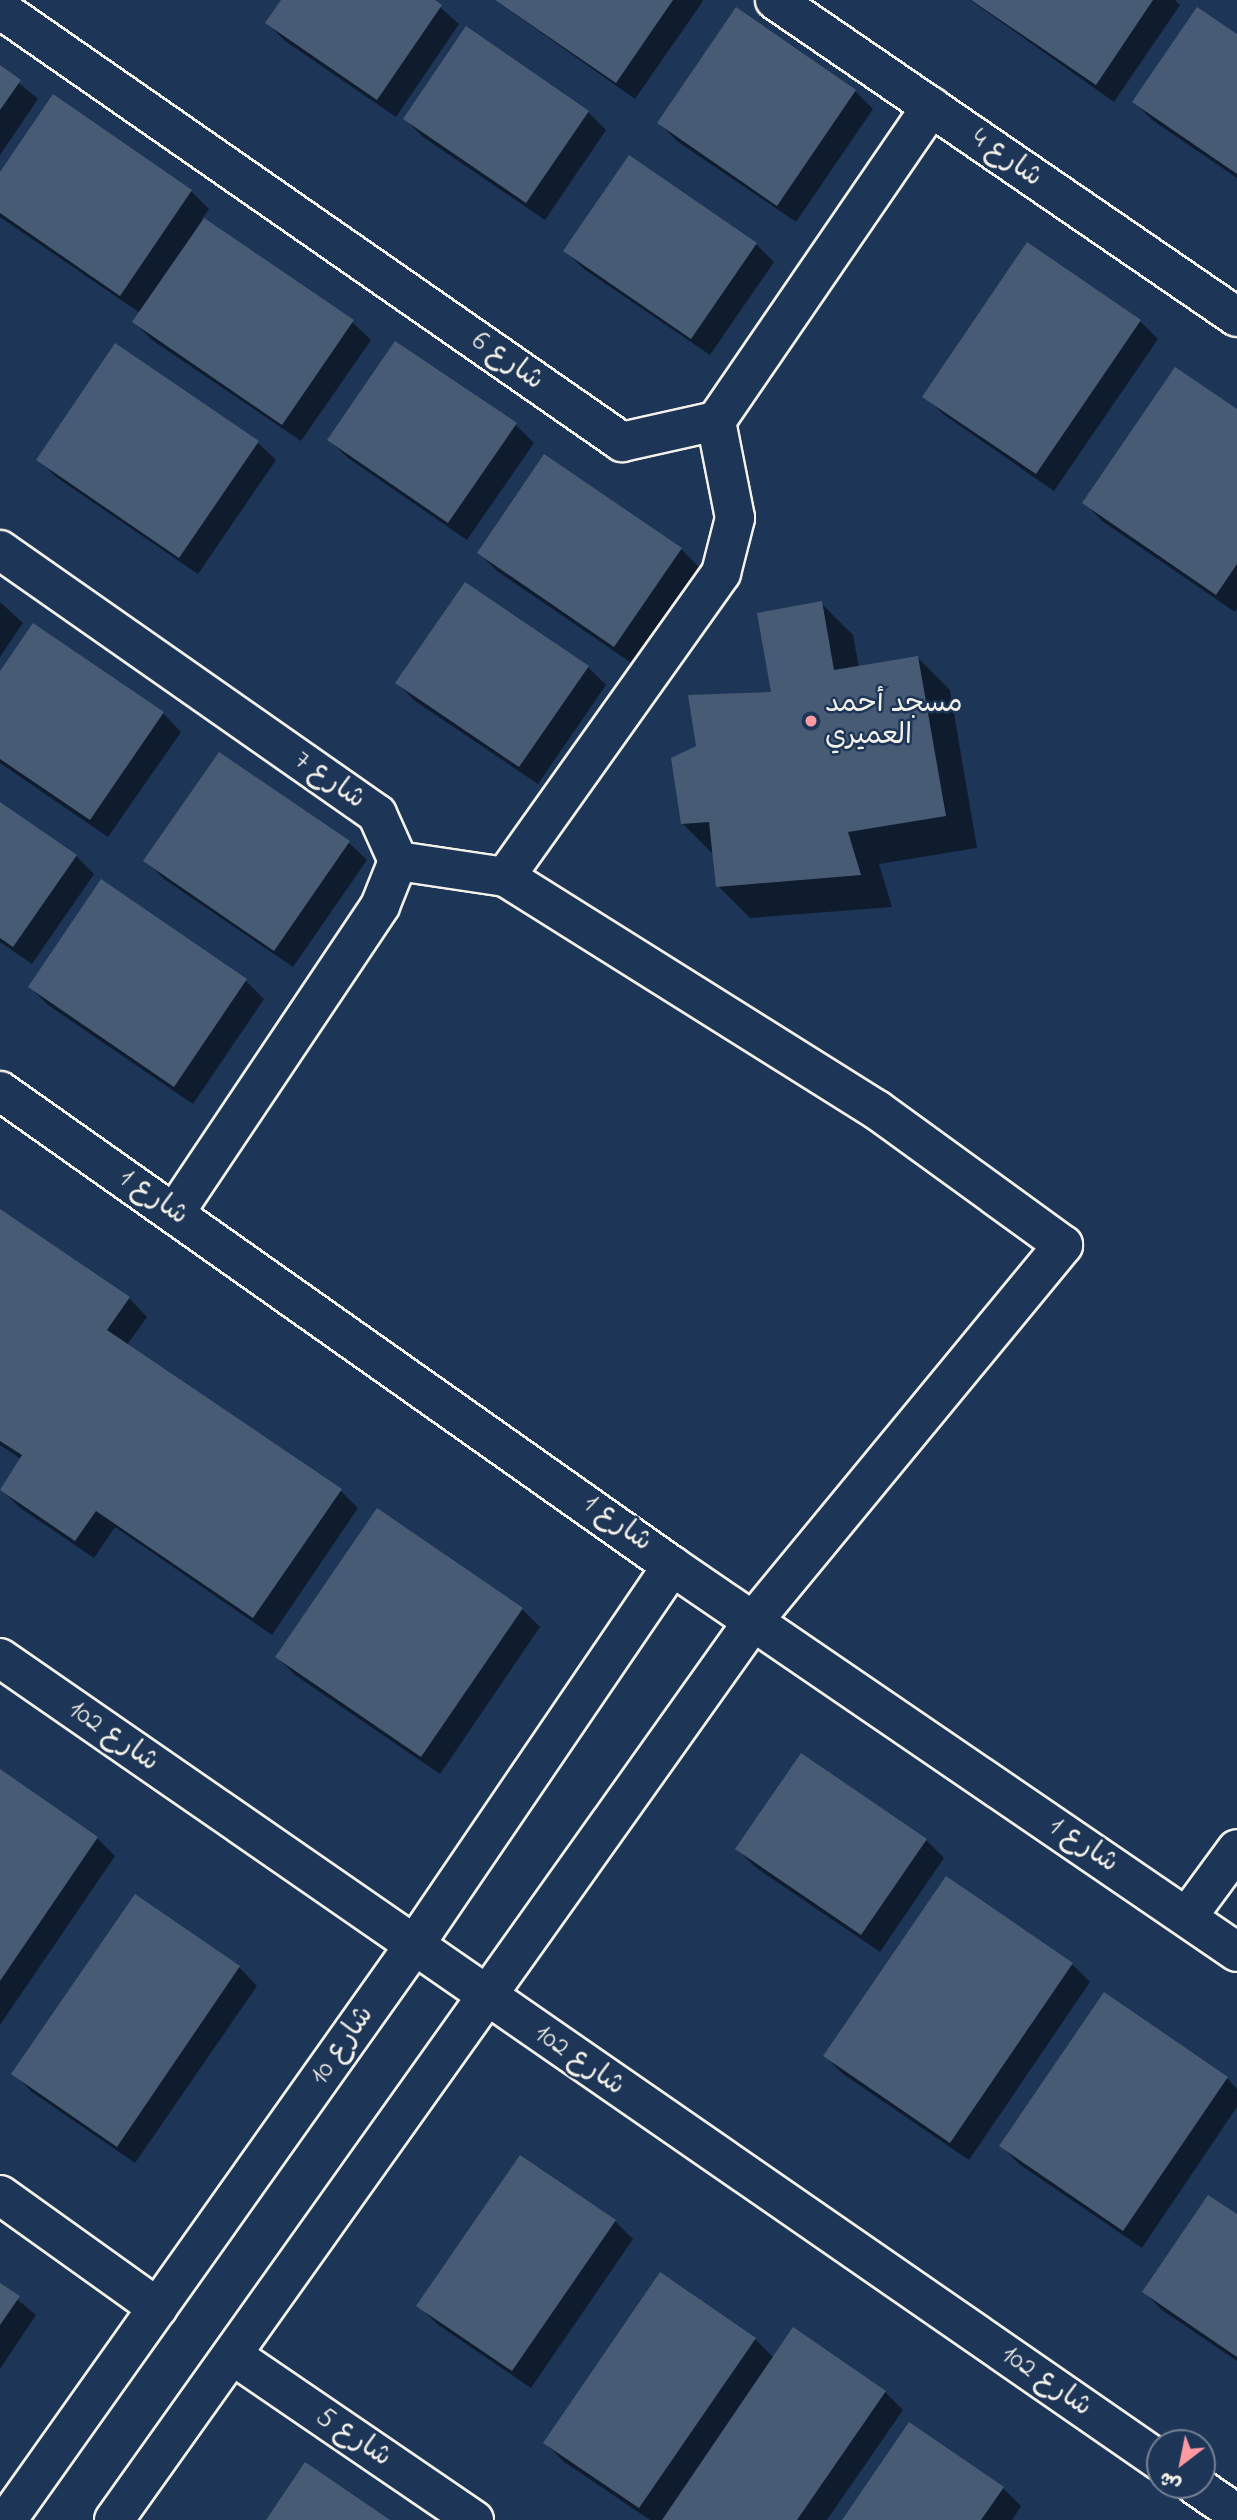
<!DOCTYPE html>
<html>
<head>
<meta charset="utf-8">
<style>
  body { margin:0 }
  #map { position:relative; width:1237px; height:2520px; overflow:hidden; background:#1d3557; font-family:"Indie Flower","Playpen Sans Arabic",sans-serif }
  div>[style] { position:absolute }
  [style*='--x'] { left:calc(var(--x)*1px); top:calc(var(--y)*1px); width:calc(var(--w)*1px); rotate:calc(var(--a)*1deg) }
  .shadow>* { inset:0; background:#0007 }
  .building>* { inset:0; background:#485b74 }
  .roads { filter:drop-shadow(2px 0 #f4f1e8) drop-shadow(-2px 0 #f4f1e8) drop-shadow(0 2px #f4f1e8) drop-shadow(0 -2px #f4f1e8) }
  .minor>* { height:38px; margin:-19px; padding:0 19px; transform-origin:19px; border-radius:19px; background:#1d3557 }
  .dots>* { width:19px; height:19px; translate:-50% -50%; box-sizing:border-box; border:4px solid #1d3557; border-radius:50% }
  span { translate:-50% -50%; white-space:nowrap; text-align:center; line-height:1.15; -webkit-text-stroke:5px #1d3557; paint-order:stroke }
  .street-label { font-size:28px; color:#f4f1e8 }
  .poi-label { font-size:28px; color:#f4f1e8 }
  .left { translate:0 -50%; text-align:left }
  .north { position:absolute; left:1146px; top:2429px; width:70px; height:70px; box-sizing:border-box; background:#1d3557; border:2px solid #738091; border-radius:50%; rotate:212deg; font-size:19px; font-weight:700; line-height:28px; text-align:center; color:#f4f1e8 }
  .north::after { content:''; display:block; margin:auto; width:24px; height:32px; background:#ff9aa2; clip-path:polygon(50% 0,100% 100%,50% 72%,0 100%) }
</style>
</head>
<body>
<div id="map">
  <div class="shadow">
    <i style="clip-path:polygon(283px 0,432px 0,459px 24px,396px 117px,285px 41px,267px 23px)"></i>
    <i style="clip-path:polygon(495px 0,702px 0,703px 1px,635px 99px)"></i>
    <i style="clip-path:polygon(970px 0,1175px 0,1180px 5px,1114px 102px)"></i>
    <i style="clip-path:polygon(1237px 36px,1237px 178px,1152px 120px,1134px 102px)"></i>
    <i style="clip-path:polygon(0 67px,38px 99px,0 155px)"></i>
    <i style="clip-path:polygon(855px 91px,873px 109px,796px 222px,677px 141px,659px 123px)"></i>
    <i style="clip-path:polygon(588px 112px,606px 130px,545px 220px,423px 137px,405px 119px)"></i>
    <i style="clip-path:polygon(0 175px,191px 191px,209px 209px,202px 219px,352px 322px,371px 340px,301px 441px,152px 340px,134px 322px,140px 313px,0 217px)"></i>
    <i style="clip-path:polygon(756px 244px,774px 262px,710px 355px,584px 269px,565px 251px)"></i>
    <i style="clip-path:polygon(1140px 321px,1158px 339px,1054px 491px,943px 414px,925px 396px)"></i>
    <i style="clip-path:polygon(395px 343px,516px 425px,534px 443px,467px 540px,348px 458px,329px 440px)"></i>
    <i style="clip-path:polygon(1237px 411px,1237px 608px,1235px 612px,1102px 521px,1084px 502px)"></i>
    <i style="clip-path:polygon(257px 442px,276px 460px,198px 574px,56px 477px,38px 459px)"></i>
    <i style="clip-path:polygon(681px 549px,699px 567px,633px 664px,497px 571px,479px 553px)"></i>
    <i style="clip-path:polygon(0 602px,23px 623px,0 657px)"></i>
    <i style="clip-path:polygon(821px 603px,853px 635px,859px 668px,918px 658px,950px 690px,977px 848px,879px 864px,892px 907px,750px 918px,718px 886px,714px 855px,682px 823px,698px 747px,773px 693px)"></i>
    <i style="clip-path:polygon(588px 667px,606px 685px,538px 784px,415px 701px,397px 683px)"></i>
    <i style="clip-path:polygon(0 675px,163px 713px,181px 732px,108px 837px,0 763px)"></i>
    <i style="clip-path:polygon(0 805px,76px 856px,94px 874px,32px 964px,0 942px)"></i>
    <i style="clip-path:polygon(348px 842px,367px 860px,293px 967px,164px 879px,146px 861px)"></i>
    <i style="clip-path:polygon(101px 882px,246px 981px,264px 999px,193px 1104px,48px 1005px,30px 987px)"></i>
    <i style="clip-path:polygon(0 1211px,129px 1298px,147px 1317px,127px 1345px,340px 1490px,358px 1508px,272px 1635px,115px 1527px,94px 1558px,19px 1507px,1px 1489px,21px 1459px,0 1445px)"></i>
    <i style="clip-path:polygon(522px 1609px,540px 1627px,440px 1774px,295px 1675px,277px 1657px)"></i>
    <i style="clip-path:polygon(0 1771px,97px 1838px,115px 1856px,0 2025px)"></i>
    <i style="clip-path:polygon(926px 1840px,944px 1858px,880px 1952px,755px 1867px,737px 1849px)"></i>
    <i style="clip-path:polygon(135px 1896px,239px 1967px,257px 1986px,135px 2163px,32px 2092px,14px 2074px)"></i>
    <i style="clip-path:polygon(1072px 1964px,1090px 1982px,969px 2160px,843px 2074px,825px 2056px)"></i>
    <i style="clip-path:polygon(1227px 2078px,1237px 2089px,1237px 2107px,1142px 2248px,1019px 2164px,1001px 2146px)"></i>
    <i style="clip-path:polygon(1237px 2217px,1237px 2361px,1162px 2310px,1144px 2292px)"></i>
    <i style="clip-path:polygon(615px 2221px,633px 2239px,531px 2388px,437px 2324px,419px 2306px)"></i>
    <i style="clip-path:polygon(661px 2274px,755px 2339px,774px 2358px,885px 2392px,903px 2410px,827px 2520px,650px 2520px,563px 2461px,545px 2443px)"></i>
    <i style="clip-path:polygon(0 2285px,36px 2315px,0 2369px)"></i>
    <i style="clip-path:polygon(1003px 2488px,1021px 2506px,1012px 2520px,844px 2520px)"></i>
  </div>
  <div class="building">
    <i style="clip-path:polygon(281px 0,435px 0,442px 5px,377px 100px,265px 23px)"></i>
    <i style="clip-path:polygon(495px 0,673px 0,616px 83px)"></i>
    <i style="clip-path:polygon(971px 0,1153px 0,1096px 85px)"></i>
    <i style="clip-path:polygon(736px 7px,856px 90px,777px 206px,657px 123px)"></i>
    <i style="clip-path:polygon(1197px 7px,1237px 34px,1237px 174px,1132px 102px)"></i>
    <i style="clip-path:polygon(466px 26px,589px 111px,526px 203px,403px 119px)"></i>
    <i style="clip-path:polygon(0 65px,21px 80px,0 110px)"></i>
    <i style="clip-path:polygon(53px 94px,192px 190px,120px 296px,0 213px,0 172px)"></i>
    <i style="clip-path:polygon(629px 155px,757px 243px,691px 339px,563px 251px)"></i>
    <i style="clip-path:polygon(204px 218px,354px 320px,282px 425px,132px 322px)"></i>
    <i style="clip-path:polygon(1027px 242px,1141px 320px,1036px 474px,922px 397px)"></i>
    <i style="clip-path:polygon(395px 341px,517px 423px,448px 523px,327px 440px)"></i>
    <i style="clip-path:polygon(115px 343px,259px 441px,179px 558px,36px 460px)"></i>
    <i style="clip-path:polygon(1175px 367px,1237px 409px,1237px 564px,1216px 595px,1082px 503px)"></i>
    <i style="clip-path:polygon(544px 454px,682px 548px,614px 647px,477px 553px)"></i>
    <i style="clip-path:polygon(465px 582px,589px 666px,519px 767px,395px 683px)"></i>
    <i style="clip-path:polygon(822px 601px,834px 670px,918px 656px,946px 816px,848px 832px,861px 875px,716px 887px,709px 822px,681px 824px,671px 758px,696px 746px,688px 695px,771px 692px,757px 613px)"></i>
    <i style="clip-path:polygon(33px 623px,164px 712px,90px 820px,0 759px,0 671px)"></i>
    <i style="clip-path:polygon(219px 752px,350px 841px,274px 951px,143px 861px)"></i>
    <i style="clip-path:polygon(0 802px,77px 855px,13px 947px,0 938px)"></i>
    <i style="clip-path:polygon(101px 879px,247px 979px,174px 1087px,28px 987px)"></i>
    <i style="clip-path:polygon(0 1209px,130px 1297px,107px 1330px,342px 1489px,253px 1618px,96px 1511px,75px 1541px,0 1490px,22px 1455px,0 1441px)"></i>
    <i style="clip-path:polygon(377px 1508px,523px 1608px,421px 1757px,275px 1657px)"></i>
    <i style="clip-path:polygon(801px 1753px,927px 1839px,861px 1935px,735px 1849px)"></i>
    <i style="clip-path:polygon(0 1769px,98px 1837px,0 1981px)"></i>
    <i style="clip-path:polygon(946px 1876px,1073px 1963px,950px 2143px,823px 2056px)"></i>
    <i style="clip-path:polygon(135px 1894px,240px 1966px,117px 2147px,11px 2074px)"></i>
    <i style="clip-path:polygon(1104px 1992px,1228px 2077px,1123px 2231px,999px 2146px)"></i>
    <i style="clip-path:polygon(520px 2155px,616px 2220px,512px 2371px,416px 2306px)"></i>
    <i style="clip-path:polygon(1208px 2195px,1237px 2214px,1237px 2357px,1142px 2292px)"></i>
    <i style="clip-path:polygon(660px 2272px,756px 2338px,639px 2508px,543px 2443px)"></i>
    <i style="clip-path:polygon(0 2283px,20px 2296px,0 2325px)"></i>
    <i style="clip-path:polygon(793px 2327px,886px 2391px,797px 2520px,662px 2520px)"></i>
    <i style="clip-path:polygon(909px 2422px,1004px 2487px,981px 2520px,842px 2520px)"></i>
    <i style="clip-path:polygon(305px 2462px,390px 2520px,266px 2520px)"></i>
  </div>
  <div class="roads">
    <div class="minor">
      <i style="--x:775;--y:0;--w:560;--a:34.46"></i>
      <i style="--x:0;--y:9;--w:758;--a:34.84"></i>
      <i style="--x:622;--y:442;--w:96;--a:-12.6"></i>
      <i style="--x:716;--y:421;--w:381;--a:-55.6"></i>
      <i style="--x:0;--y:550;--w:460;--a:35"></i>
      <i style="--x:377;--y:814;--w:51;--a:65.9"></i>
      <i style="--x:398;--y:861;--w:48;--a:111.8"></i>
      <i style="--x:380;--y:906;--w:368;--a:123.8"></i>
      <i style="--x:505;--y:877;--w:373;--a:-54.6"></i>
      <i style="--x:721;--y:573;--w:57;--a:-75.7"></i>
      <i style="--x:735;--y:518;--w:99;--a:-101.1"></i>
      <i style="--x:0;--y:1091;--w:823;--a:35.25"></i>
      <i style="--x:672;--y:1566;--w:684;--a:34.34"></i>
      <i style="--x:0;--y:1658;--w:1411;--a:34.69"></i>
      <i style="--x:1187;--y:1917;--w:84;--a:-53.7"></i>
      <i style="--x:0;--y:2195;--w:194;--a:35.6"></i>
      <i style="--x:232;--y:2355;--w:293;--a:34.3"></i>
      <i style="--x:1195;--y:2485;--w:51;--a:34.6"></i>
      <i style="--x:7;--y:2520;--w:702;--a:-54.68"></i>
      <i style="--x:413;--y:1947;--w:461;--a:-55.8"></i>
      <i style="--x:114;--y:2520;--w:1104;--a:-54.58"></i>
      <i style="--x:754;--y:1620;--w:486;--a:-50.5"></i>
      <i style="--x:1063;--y:1245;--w:230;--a:-144"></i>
      <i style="--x:877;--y:1110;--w:439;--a:-147.9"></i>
      <i style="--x:505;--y:877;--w:108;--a:-171.5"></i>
    </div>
  </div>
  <div class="dots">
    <i style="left:811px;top:721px;background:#ff9aa2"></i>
  </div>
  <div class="street-label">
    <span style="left:1006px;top:159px;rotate:35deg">شارع 4</span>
    <span style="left:507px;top:362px;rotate:35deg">شارع 6</span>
    <span style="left:329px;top:781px;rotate:35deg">شارع 7</span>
    <span style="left:153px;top:1198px;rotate:35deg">شارع 1</span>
    <span style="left:617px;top:1524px;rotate:36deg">شارع 1</span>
    <span style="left:113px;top:1737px;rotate:35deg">شارع 102</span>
    <span style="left:1083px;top:1846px;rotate:34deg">شارع 1</span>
    <span style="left:343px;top:2046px;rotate:-55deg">شارع 10</span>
    <span style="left:579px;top:2061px;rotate:35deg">شارع 102</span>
    <span style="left:1046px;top:2382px;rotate:35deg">شارع 102</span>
    <span style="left:353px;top:2438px;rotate:34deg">شارع 5</span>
  </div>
  <div class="poi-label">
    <span class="left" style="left:825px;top:721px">مسجد أحمد<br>العميري</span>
  </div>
  <div class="north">ش</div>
</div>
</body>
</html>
